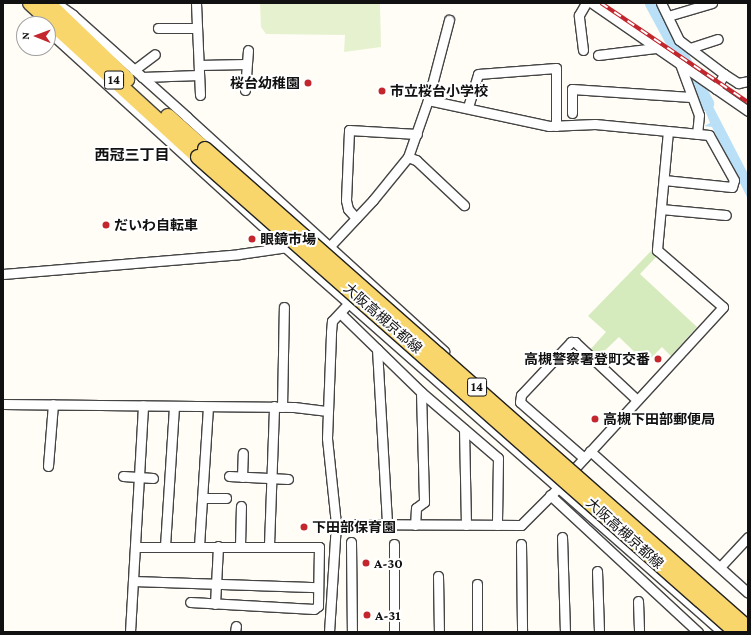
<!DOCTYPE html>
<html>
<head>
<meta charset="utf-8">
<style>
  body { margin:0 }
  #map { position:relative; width:751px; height:635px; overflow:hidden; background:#fffdf5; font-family:"Crimson Pro","Noto Sans JP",serif }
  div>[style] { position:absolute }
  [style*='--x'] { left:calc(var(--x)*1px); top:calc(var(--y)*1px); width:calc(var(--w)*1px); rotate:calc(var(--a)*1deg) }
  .green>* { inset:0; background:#d5ebbd }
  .pitch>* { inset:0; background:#e6f2cf }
  .water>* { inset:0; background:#b9e0f7 }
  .river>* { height:15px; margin:-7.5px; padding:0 7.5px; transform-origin:7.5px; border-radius:7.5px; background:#b9e0f7 }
  .roads { filter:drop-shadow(1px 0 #444) drop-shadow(-1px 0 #444) drop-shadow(0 1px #444) drop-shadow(0 -1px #444) }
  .minor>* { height:9px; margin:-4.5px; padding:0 4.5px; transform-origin:4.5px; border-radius:4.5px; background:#fff }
  .primary>* { height:14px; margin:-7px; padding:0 7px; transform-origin:7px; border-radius:7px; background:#f9d66b }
  .rail>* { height:4px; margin-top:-2px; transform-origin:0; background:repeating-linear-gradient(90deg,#fff 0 8px,#c4262e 0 16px); box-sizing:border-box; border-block:1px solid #c4262e }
  .bridges { filter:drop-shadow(1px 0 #222) drop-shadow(-1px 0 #222) drop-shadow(0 1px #222) drop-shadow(0 -1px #222) }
  .primary-bridge>* { height:14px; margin:-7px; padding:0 7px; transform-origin:7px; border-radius:7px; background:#f9d66b }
  .dots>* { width:11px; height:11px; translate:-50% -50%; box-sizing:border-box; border:2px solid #fff; border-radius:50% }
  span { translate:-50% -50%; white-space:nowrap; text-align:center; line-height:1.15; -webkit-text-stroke:4px #fff; paint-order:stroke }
  .shield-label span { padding:1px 3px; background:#fff; border:1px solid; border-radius:3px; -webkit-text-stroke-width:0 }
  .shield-label { font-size:13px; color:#111; font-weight:700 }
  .poi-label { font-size:14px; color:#111; font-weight:700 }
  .right { translate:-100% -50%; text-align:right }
  .left { translate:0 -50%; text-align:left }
  .street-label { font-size:14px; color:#111 }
  .neighbourhood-label { font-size:15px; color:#111; font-weight:700 }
  .frame { position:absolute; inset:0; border:4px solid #111; pointer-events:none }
  .north { position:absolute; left:16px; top:16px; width:40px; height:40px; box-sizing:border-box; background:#fff; border:1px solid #a0a0a0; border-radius:50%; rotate:271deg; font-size:11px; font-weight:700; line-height:16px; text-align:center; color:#111 }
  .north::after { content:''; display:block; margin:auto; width:14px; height:18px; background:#c4262e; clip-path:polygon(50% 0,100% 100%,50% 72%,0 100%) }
</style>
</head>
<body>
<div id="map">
  <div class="green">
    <i style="clip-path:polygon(652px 250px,658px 255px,640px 274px,697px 327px,671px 356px,662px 347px,646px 363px,619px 337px,597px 358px,589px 351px,606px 332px,588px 316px)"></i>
  </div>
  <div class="pitch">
    <i style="clip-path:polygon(260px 3px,380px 3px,381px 47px,344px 52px,345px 35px,266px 34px,261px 27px)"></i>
  </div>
  <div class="water">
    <i style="clip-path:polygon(650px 3px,656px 3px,666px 21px,661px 25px)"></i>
    <i style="clip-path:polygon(694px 82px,705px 91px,748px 174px,748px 199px,712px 127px,704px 126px,710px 123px)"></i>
  </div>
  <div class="river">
    <i style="--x:652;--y:3;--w:114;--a:61.6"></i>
  </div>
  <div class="roads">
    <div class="minor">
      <i style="--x:56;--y:3;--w:21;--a:35"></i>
      <i style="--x:73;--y:15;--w:153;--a:41.8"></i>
      <i style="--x:187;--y:117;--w:348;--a:42.3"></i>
      <i style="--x:196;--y:3;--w:92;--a:87.5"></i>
      <i style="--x:592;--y:3;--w:190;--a:34.7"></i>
      <i style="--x:661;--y:3;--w:41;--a:64.1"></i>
      <i style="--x:679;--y:40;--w:56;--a:37.1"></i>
      <i style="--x:724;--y:74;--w:17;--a:118"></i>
      <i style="--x:668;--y:16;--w:46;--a:-16.5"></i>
      <i style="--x:158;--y:28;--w:39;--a:0"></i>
      <i style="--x:48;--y:31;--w:321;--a:42.3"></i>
      <i style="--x:285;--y:247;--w:582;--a:41.38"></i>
      <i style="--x:690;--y:48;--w:29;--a:-18"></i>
      <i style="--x:583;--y:50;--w:35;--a:-97"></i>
      <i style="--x:579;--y:15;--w:14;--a:-60"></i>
      <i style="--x:598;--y:55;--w:58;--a:-6.9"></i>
      <i style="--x:680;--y:64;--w:54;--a:69.6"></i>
      <i style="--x:699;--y:115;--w:19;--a:96"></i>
      <i style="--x:199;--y:65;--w:47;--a:-1.2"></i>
      <i style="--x:134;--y:70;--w:26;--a:-37"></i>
      <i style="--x:724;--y:74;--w:17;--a:33"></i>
      <i style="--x:738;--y:83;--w:10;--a:-11"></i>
      <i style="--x:142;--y:77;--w:57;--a:-2"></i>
      <i style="--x:245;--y:90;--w:40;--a:-85.7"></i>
      <i style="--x:428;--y:100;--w:124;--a:12.1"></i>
      <i style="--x:549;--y:126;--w:46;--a:-2.5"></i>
      <i style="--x:595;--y:124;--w:73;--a:5.5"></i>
      <i style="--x:668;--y:131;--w:120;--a:95.3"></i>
      <i style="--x:657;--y:250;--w:87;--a:40.8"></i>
      <i style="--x:723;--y:307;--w:219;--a:132.6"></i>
      <i style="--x:468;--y:107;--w:34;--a:-73"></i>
      <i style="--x:478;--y:74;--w:78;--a:-4.4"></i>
      <i style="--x:556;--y:68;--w:58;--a:90"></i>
      <i style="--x:572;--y:113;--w:24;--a:-90"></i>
      <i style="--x:572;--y:89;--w:119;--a:3.8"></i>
      <i style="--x:408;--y:157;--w:9;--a:21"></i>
      <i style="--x:416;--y:160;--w:66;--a:43.2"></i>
      <i style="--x:664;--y:180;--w:68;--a:5.9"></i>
      <i style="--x:732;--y:187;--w:7;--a:-74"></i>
      <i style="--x:734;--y:180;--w:51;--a:-119.1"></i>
      <i style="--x:709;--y:135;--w:41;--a:-174.4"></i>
      <i style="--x:661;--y:209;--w:65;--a:5.3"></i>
      <i style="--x:356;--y:218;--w:12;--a:-132"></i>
      <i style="--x:348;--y:209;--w:9;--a:-103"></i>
      <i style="--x:346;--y:200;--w:70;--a:-87.5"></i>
      <i style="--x:349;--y:130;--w:68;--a:3.4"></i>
      <i style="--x:325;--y:246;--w:5;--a:0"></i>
      <i style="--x:330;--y:246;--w:63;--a:-46.9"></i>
      <i style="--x:373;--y:200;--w:55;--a:-50.9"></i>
      <i style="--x:408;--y:157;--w:60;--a:-70.7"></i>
      <i style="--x:428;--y:100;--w:83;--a:-75.3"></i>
      <i style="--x:3;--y:274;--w:237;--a:-4.8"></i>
      <i style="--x:239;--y:254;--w:49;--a:-8.1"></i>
      <i style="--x:340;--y:313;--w:52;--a:44.2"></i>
      <i style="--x:377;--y:349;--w:176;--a:86.7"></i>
      <i style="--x:377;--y:349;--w:62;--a:44.3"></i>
      <i style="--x:421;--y:392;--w:110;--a:88.4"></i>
      <i style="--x:424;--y:502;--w:10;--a:143"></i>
      <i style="--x:416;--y:508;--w:17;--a:93"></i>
      <i style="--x:421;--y:392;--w:101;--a:40.6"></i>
      <i style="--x:498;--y:458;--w:67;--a:90.9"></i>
      <i style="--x:3;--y:404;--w:291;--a:0.6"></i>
      <i style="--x:294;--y:407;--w:34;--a:7"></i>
      <i style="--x:282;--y:407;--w:100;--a:-88.9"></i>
      <i style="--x:464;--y:429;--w:96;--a:88.8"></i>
      <i style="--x:590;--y:451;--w:212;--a:41.9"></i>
      <i style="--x:584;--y:458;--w:85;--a:-138.8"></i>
      <i style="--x:520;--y:402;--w:7;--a:-82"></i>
      <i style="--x:521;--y:395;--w:73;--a:-46.7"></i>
      <i style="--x:571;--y:342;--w:4;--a:0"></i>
      <i style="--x:575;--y:342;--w:85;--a:43.1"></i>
      <i style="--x:48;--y:466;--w:62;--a:-85.4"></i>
      <i style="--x:123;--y:476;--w:30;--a:4"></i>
      <i style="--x:229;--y:476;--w:59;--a:2.9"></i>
      <i style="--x:242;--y:477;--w:24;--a:-88"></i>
      <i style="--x:550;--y:495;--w:202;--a:42.8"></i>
      <i style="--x:202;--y:498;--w:24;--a:0"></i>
      <i style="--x:336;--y:524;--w:185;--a:0.3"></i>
      <i style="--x:521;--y:525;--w:52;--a:-45"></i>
      <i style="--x:562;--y:537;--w:95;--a:88.2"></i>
      <i style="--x:351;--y:542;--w:90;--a:89.4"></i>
      <i style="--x:394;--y:544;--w:88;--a:90"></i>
      <i style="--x:521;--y:544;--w:88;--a:89.3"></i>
      <i style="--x:269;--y:545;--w:139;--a:-87.9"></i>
      <i style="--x:165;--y:546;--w:139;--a:-86.3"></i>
      <i style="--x:199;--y:546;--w:138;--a:-86.3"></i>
      <i style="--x:240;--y:546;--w:40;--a:-88.6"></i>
      <i style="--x:135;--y:547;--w:184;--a:0"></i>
      <i style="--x:319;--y:547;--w:59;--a:91"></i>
      <i style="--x:318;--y:606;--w:5;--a:143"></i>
      <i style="--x:314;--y:609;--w:124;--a:-176.8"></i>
      <i style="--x:720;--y:567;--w:41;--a:-47"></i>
      <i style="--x:597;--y:571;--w:61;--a:88.1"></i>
      <i style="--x:438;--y:576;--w:56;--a:89"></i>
      <i style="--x:133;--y:581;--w:185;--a:1.9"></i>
      <i style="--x:638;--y:601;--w:31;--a:88"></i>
      <i style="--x:215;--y:604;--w:58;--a:-87"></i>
      <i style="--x:130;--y:632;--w:227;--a:-86.7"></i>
      <i style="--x:235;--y:632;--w:6;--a:-81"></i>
      <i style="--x:329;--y:632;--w:108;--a:-86.3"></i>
      <i style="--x:336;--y:524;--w:86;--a:-96"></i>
      <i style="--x:327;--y:438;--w:106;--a:-87.8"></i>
      <i style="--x:331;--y:332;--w:11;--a:-85"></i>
      <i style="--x:332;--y:321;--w:25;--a:-47"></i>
      <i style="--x:477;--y:632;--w:48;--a:-90"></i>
    </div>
    <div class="primary">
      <i style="--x:30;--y:3;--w:228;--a:42.5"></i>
      <i style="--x:48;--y:3;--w:110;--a:43.9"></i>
      <i style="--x:168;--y:116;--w:50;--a:41.7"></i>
    </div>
  </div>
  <div class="rail">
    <i style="--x:601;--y:3;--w:177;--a:34"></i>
  </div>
  <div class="bridges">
    <div class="primary-bridge">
      <i style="--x:205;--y:149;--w:724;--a:41.42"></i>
      <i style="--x:198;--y:157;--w:718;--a:41.44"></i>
    </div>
  </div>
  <div class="dots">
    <i style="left:308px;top:83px;background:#c4262e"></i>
    <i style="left:382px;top:91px;background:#c4262e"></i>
    <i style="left:106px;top:225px;background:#c4262e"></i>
    <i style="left:252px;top:239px;background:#c4262e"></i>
    <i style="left:658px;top:359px;background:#c4262e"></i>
    <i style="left:595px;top:419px;background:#c4262e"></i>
    <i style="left:304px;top:527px;background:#c4262e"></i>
    <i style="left:366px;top:563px;background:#c4262e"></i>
    <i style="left:367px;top:615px;background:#c4262e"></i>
  </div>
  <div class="shield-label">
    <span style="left:114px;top:80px">14</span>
    <span style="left:477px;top:387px">14</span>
  </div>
  <div class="poi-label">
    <span class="right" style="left:300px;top:83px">桜台幼稚園</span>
    <span class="left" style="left:390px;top:91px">市立桜台小学校</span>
    <span class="left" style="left:114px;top:225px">だいわ自転車</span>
    <span class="left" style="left:260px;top:239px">眼鏡市場</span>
    <span class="right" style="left:650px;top:359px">高槻警察署登町交番</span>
    <span class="left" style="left:603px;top:419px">高槻下田部郵便局</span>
    <span class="left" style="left:312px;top:527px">下田部保育園</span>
    <span class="left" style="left:374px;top:563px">A-30</span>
    <span class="left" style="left:375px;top:615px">A-31</span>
  </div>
  <div class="street-label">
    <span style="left:383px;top:318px;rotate:41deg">大阪高槻京都線</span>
    <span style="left:625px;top:533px;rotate:42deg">大阪高槻京都線</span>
  </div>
  <div class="neighbourhood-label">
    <span style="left:132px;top:156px">西冠三丁目</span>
  </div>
  <div class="frame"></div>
  <div class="north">N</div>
</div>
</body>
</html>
